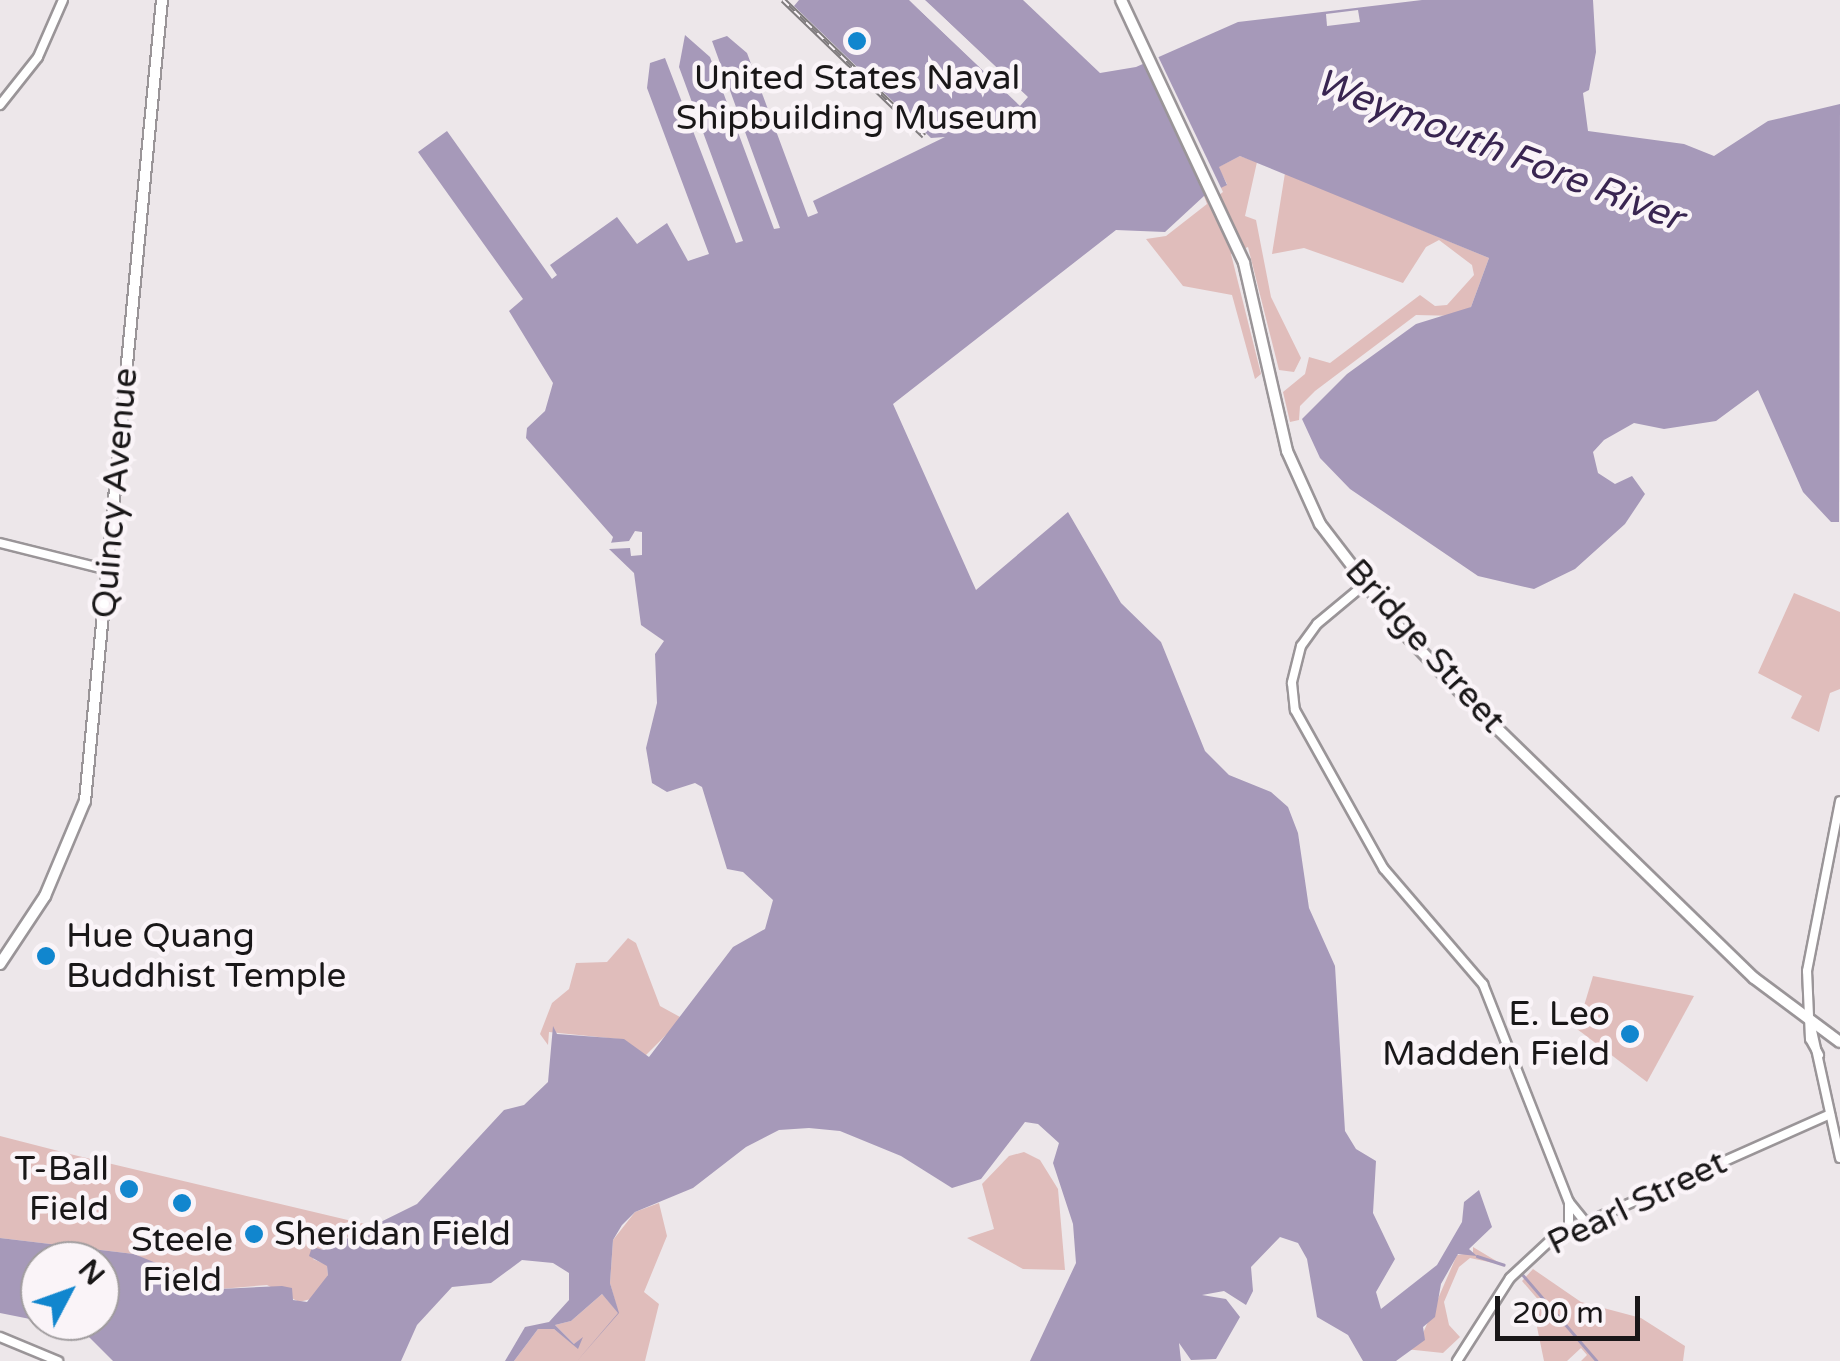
<!DOCTYPE html>
<html>
<head>
<meta charset="utf-8">
<style>
  body { margin:0 }
  #map { position:relative; width:1840px; height:1361px; overflow:hidden; background:#ede7ea; font-family:"Varela Round",sans-serif }
  div>[style] { position:absolute }
  [style*='--x'] { left:calc(var(--x)*1px); top:calc(var(--y)*1px); width:calc(var(--w)*1px); rotate:calc(var(--a)*1deg) }
  .green>* { inset:0; background:#e0bdbb }
  .water>* { inset:0; background:#a699b9 }
  .pier>* { inset:0; background:#ede7ea }
  .stream>* { height:2.5px; margin:-1.25px; padding:0 1.25px; transform-origin:1.25px; border-radius:1.25px; background:#a699b9 }
  .roads { filter:drop-shadow(2px 0 #9a9598) drop-shadow(-2px 0 #9a9598) drop-shadow(0 2px #9a9598) drop-shadow(0 -2px #9a9598) }
  .secondary>* { height:8px; margin:-4px; padding:0 4px; transform-origin:4px; border-radius:4px; background:#fff }
  .primary>* { height:10px; margin:-5px; padding:0 5px; transform-origin:5px; border-radius:5px; background:#fff }
  .rail>* { height:6px; margin-top:-3px; transform-origin:0; background:repeating-linear-gradient(90deg,#faf4f8 0 8px,#807c7e 0 16px); box-sizing:border-box; border-block:2px solid #807c7e }
  .dots>* { width:28px; height:28px; translate:-50% -50%; box-sizing:border-box; border:5px solid #faf4f8; border-radius:50% }
  span { translate:-50% -50%; white-space:nowrap; text-align:center; line-height:1.15; -webkit-text-stroke:9px #faf4f8; paint-order:stroke }
  .poi-label { font-size:35px; color:#191718 }
  .left { translate:0 -50%; text-align:left }
  .right { translate:-100% -50%; text-align:right }
  .street-label { font-size:35px; color:#191718 }
  .water-label { font-size:38px; color:#392551; font-style:italic }
  .north { position:absolute; left:20px; top:1241px; width:100px; height:100px; box-sizing:border-box; background:#faf4f8; border:2px solid #a09c9e; border-radius:50%; rotate:49deg; font-size:28px; font-weight:700; line-height:40px; text-align:center; color:#191718 }
  .north::after { content:''; display:block; margin:auto; width:35px; height:45px; background:#1186ce; clip-path:polygon(50% 0,100% 100%,50% 72%,0 100%) }
  .scale { position:absolute; left:1495px; top:1296px; width:145px; height:45px; box-sizing:border-box; border:5px solid #191718; border-top:0; padding-left:12px; font-size:30px; line-height:35px; white-space:nowrap; color:#191718; -webkit-text-stroke:8px #faf4f8; paint-order:stroke }
</style>
</head>
<body>
<div id="map">
  <div class="green">
    <i style="clip-path:polygon(1240px 156px,1257px 162px,1245px 216px,1256px 220px,1271px 297px,1301px 358px,1294px 372px,1279px 370px,1248px 247px,1231px 254px,1261px 374px,1255px 379px,1232px 295px,1183px 286px,1146px 239px,1166px 236px,1207px 204px,1204px 196px,1227px 184px,1218px 167px)"></i>
    <i style="clip-path:polygon(1285px 173px,1489px 258px,1471px 307px,1458px 316px,1416px 315px,1315px 391px,1300px 406px,1299px 420px,1290px 422px,1283px 392px,1305px 374px,1309px 357px,1330px 363px,1420px 295px,1435px 306px,1447px 305px,1474px 275px,1472px 265px,1439px 240px,1426px 247px,1403px 283px,1304px 248px,1272px 254px)"></i>
    <i style="clip-path:polygon(1794px 593px,1840px 612px,1840px 689px,1830px 693px,1819px 732px,1791px 718px,1802px 696px,1758px 673px)"></i>
    <i style="clip-path:polygon(628px 938px,636px 943px,660px 1006px,680px 1017px,673px 1028px,643px 1058px,618px 1039px,549px 1032px,548px 1045px,540px 1034px,552px 1003px,569px 989px,576px 963px,607px 962px)"></i>
    <i style="clip-path:polygon(1593px 976px,1694px 996px,1647px 1082px,1577px 1029px)"></i>
    <i style="clip-path:polygon(0 1136px,74px 1155px,373px 1226px,320px 1250px,313px 1259px,327px 1265px,328px 1275px,315px 1298px,299px 1302px,267px 1285px,220px 1289px,187px 1280px,134px 1254px,0 1238px)"></i>
    <i style="clip-path:polygon(1024px 1152px,1040px 1160px,1058px 1189px,1065px 1270px,1023px 1269px,967px 1238px,994px 1229px,982px 1184px,1009px 1156px)"></i>
    <i style="clip-path:polygon(659px 1203px,667px 1236px,644px 1292px,659px 1304px,645px 1361px,514px 1361px,538px 1329px,554px 1329px,577px 1347px,555px 1325px,571px 1321px,602px 1294px,618px 1312px,610px 1283px,613px 1240px,635px 1212px)"></i>
    <i style="clip-path:polygon(1473px 1247px,1503px 1265px,1470px 1258px,1459px 1267px,1444px 1302px,1449px 1325px,1460px 1337px,1443px 1353px,1405px 1349px,1420px 1340px,1457px 1255px,1473px 1253px)"></i>
    <i style="clip-path:polygon(1533px 1269px,1581px 1302px,1641px 1318px,1685px 1346px,1683px 1361px,1581px 1361px,1587px 1355px,1581px 1348px,1567px 1361px,1544px 1361px,1537px 1327px,1541px 1303px,1522px 1281px)"></i>
  </div>
  <div class="water">
    <i style="clip-path:polygon(799px 0,909px 0,1020px 105px,1027px 97px,925px 0,1023px 0,1100px 73px,1136px 67px,1238px 22px,1422px 0,1593px 0,1596px 52px,1589px 90px,1583px 93px,1588px 131px,1684px 144px,1714px 156px,1768px 121px,1840px 104px,1839px 522px,1831px 522px,1803px 492px,1758px 390px,1716px 421px,1664px 429px,1634px 423px,1604px 440px,1593px 452px,1598px 473px,1615px 484px,1632px 476px,1645px 494px,1625px 524px,1575px 569px,1534px 589px,1478px 576px,1350px 489px,1320px 458px,1302px 419px,1347px 374px,1416px 324px,1471px 307px,1489px 258px,1240px 156px,1219px 167px,1227px 185px,1204px 196px,1165px 232px,1116px 230px,893px 404px,976px 590px,1068px 512px,1121px 603px,1161px 642px,1205px 751px,1229px 775px,1271px 792px,1288px 807px,1298px 833px,1309px 908px,1335px 966px,1345px 1131px,1356px 1149px,1376px 1161px,1373px 1213px,1395px 1259px,1376px 1292px,1381px 1309px,1437px 1265px,1462px 1222px,1464px 1202px,1479px 1190px,1492px 1227px,1469px 1249px,1477px 1256px,1458px 1254px,1441px 1284px,1435px 1317px,1423px 1327px,1425px 1340px,1396px 1361px,1363px 1361px,1348px 1335px,1317px 1317px,1307px 1259px,1298px 1243px,1280px 1237px,1251px 1267px,1253px 1291px,1246px 1305px,1224px 1291px,1202px 1295px,1226px 1299px,1240px 1317px,1216px 1359px,1191px 1360px,1179px 1343px,1181px 1361px,1030px 1361px,1076px 1263px,1073px 1224px,1053px 1163px,1059px 1143px,1038px 1124px,1025px 1122px,981px 1179px,952px 1188px,901px 1156px,840px 1131px,809px 1128px,779px 1130px,746px 1147px,693px 1188px,635px 1212px,622px 1225px,613px 1240px,610px 1283px,619px 1313px,577px 1361px,618px 1313px,602px 1294px,571px 1321px,555px 1325px,574px 1344px,583px 1337px,578px 1349px,554px 1329px,538px 1329px,514px 1361px,505px 1361px,525px 1327px,549px 1322px,569px 1300px,569px 1273px,553px 1263px,522px 1260px,491px 1283px,452px 1287px,417px 1325px,401px 1361px,113px 1361px,81px 1329px,40px 1321px,100px 1321px,100px 1261px,40px 1261px,40px 1321px,0 1313px,0 1238px,134px 1254px,220px 1289px,282px 1286px,292px 1288px,293px 1300px,307px 1302px,328px 1275px,327px 1266px,309px 1256px,312px 1247px,324px 1250px,417px 1204px,504px 1110px,524px 1105px,548px 1082px,553px 1026px,557px 1034px,624px 1039px,649px 1057px,733px 947px,765px 929px,773px 900px,743px 872px,727px 869px,702px 787px,695px 783px,667px 792px,652px 783px,646px 748px,657px 703px,655px 654px,664px 641px,641px 625px,634px 573px,609px 549px,613px 537px,526px 438px,527px 428px,545px 411px,553px 383px,509px 311px,523px 299px,418px 152px,447px 131px,552px 279px,557px 275px,550px 265px,617px 217px,637px 244px,667px 223px,688px 261px,709px 254px,647px 88px,650px 63px,665px 58px,736px 243px,743px 241px,679px 67px,685px 35px,710px 57px,774px 229px,780px 228px,712px 41px,727px 36px,747px 53px,808px 217px,818px 213px,813px 201px,945px 137px,931px 138px,794px 6px)"></i>
  </div>
  <div class="pier">
    <i style="clip-path:polygon(909px 0,1019px 98px,925px 0,1028px 97px,1020px 106px)"></i>
    <i style="clip-path:polygon(1358px 10px,1360px 22px,1327px 26px,1326px 14px)"></i>
    <i style="clip-path:polygon(1156px 52px,1223px 192px,1210px 202px,1142px 59px)"></i>
    <i style="clip-path:polygon(635px 531px,642px 532px,642px 555px,631px 556px,630px 548px,609px 549px,608px 543px,629px 541px)"></i>
  </div>
  <div class="stream">
    <i style="--x:1477;--y:1256;--w:28;--a:18"></i>
    <i style="--x:1523;--y:1275;--w:113;--a:49.3"></i>
  </div>
  <div class="roads">
    <div class="secondary">
      <i style="--x:0;--y:105;--w:61;--a:-51.6"></i>
      <i style="--x:38;--y:57;--w:62;--a:-66.3"></i>
      <i style="--x:0;--y:543;--w:111;--a:14"></i>
      <i style="--x:1365;--y:584;--w:62;--a:140.2"></i>
      <i style="--x:1317;--y:624;--w:27;--a:126"></i>
      <i style="--x:1301;--y:646;--w:38;--a:104"></i>
      <i style="--x:1292;--y:683;--w:27;--a:84"></i>
      <i style="--x:1295;--y:710;--w:182;--a:60.8"></i>
      <i style="--x:1384;--y:869;--w:152;--a:49.3"></i>
      <i style="--x:1483;--y:984;--w:234;--a:68.5"></i>
      <i style="--x:1569;--y:1202;--w:26;--a:51"></i>
      <i style="--x:1811;--y:1026;--w:135;--a:77.6"></i>
      <i style="--x:1819;--y:1055;--w:18;--a:-119"></i>
      <i style="--x:1810;--y:1039;--w:68;--a:-92.5"></i>
      <i style="--x:1807;--y:971;--w:173;--a:-79"></i>
      <i style="--x:1569;--y:1229;--w:27;--a:-90"></i>
      <i style="--x:0;--y:1337;--w:63;--a:22.5"></i>
      <i style="--x:1457;--y:1361;--w:98;--a:-57.4"></i>
      <i style="--x:1510;--y:1278;--w:60;--a:-43"></i>
      <i style="--x:1554;--y:1237;--w:302;--a:-24"></i>
    </div>
    <div class="primary">
      <i style="--x:1121;--y:0;--w:290;--a:64.9"></i>
      <i style="--x:1244;--y:263;--w:193;--a:77.1"></i>
      <i style="--x:1287;--y:451;--w:80;--a:65.7"></i>
      <i style="--x:1320;--y:524;--w:136;--a:52.5"></i>
      <i style="--x:1403;--y:632;--w:95;--a:46.3"></i>
      <i style="--x:1469;--y:701;--w:397;--a:44.2"></i>
      <i style="--x:1754;--y:978;--w:107;--a:36.7"></i>
      <i style="--x:0;--y:964;--w:82;--a:-56.5"></i>
      <i style="--x:45;--y:896;--w:103;--a:-67.2"></i>
      <i style="--x:85;--y:801;--w:805;--a:-84.51"></i>
    </div>
  </div>
  <div class="rail">
    <i style="--x:783;--y:0;--w:196;--a:44"></i>
  </div>
  <div class="dots">
    <i style="left:857px;top:41px;background:#1186ce"></i>
    <i style="left:46px;top:956px;background:#1186ce"></i>
    <i style="left:1630px;top:1034px;background:#1186ce"></i>
    <i style="left:129px;top:1189px;background:#1186ce"></i>
    <i style="left:182px;top:1203px;background:#1186ce"></i>
    <i style="left:254px;top:1234px;background:#1186ce"></i>
  </div>
  <div class="poi-label">
    <span style="left:857px;top:98px">United States Naval<br>Shipbuilding Museum</span>
    <span class="left" style="left:66px;top:956px">Hue Quang<br>Buddhist Temple</span>
    <span class="right" style="left:1610px;top:1034px">E. Leo<br>Madden Field</span>
    <span class="right" style="left:109px;top:1189px">T-Ball<br>Field</span>
    <span class="left" style="left:274px;top:1234px">Sheridan Field</span>
    <span style="left:182px;top:1260px">Steele<br>Field</span>
  </div>
  <div class="street-label">
    <span style="left:115px;top:493px;rotate:-85deg">Quincy Avenue</span>
    <span style="left:1425px;top:646px;rotate:48deg">Bridge Street</span>
    <span style="left:1637px;top:1203px;rotate:-26deg">Pearl Street</span>
  </div>
  <div class="water-label">
    <span style="left:1499px;top:151px;rotate:21deg">Weymouth Fore River</span>
  </div>
  <div class="north">N</div>
  <div class="scale">200 m</div>
</div>
</body>
</html>
